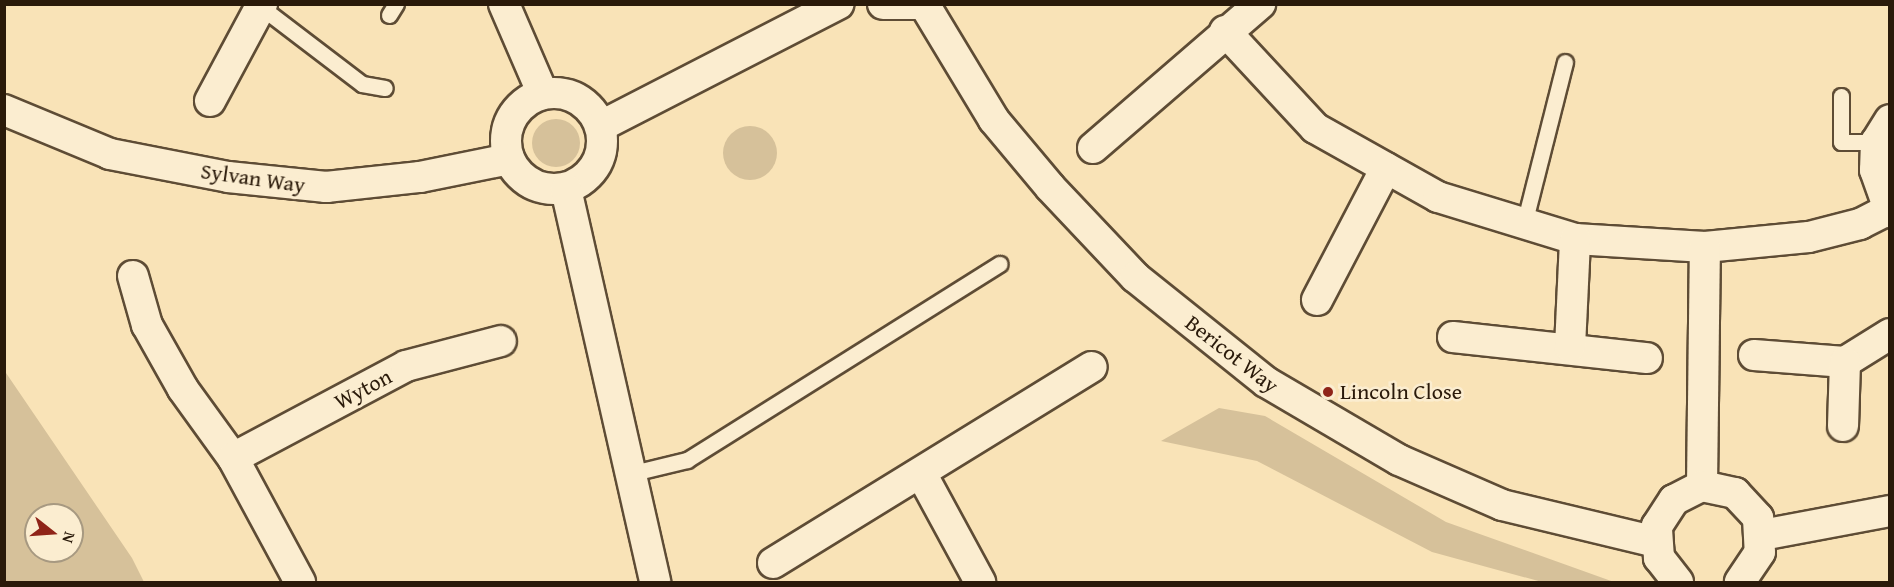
<!DOCTYPE html>
<html>
<head>
<meta charset="utf-8">
<style>
  body { margin:0 }
  #map { position:relative; width:1894px; height:587px; overflow:hidden; background:#f9e3b7; font-family:"Gentium Book Plus",serif }
  div>[style] { position:absolute }
  [style*='--x'] { left:calc(var(--x)*1px); top:calc(var(--y)*1px); width:calc(var(--w)*1px); rotate:calc(var(--a)*1deg) }
  .green>* { inset:0; background:#d6c19a }
  .round { border-radius:50% }
  .roads { filter:drop-shadow(2px 0 #5e4c35) drop-shadow(-2px 0 #5e4c35) drop-shadow(0 2px #5e4c35) drop-shadow(0 -2px #5e4c35) }
  .lane>* { height:15px; margin:-7.5px; padding:0 7.5px; transform-origin:7.5px; border-radius:7.5px; background:#fbedd0 }
  .street>* { height:30px; margin:-15px; padding:0 15px; transform-origin:15px; border-radius:15px; background:#fbedd0 }
  .street>.ring { margin:-15px; padding:0; box-sizing:content-box; background:none; border:30px solid #fbedd0; border-radius:50% }
  .dots>* { width:16px; height:16px; translate:-50% -50%; box-sizing:border-box; border:3px solid #fbedd0; border-radius:50% }
  span { translate:-50% -50%; white-space:nowrap; text-align:center; line-height:1.15; -webkit-text-stroke:5px #fbedd0; paint-order:stroke }
  .street-label { font-size:22px; color:#2a1a0a }
  .poi-label { font-size:22px; color:#2a1a0a }
  .left { translate:0 -50%; text-align:left }
  .frame { position:absolute; inset:0; border:6px solid #2a1a0a; pointer-events:none }
  .north { position:absolute; left:24px; top:503px; width:60px; height:60px; box-sizing:border-box; background:#fbedd0; border:2px solid #a79981; border-radius:50%; rotate:107deg; font-size:16px; font-weight:700; line-height:24px; text-align:center; color:#2a1a0a }
  .north::after { content:''; display:block; margin:auto; width:21px; height:27px; background:#8f2418; clip-path:polygon(50% 0,100% 100%,50% 72%,0 100%) }
</style>
</head>
<body>
<div id="map">
  <div class="green">
    <i class="round" style="left:532px;top:119px;width:48px;height:48px"></i>
    <i class="round" style="left:723px;top:126px;width:54px;height:54px"></i>
    <i style="clip-path:polygon(evenodd,4px 370px,132px 558px,144px 582px,5px 582px,4px 370px,36px 515px,72px 515px,72px 551px,36px 551px,36px 515px)"></i>
    <i style="clip-path:polygon(1219px 408px,1265px 416px,1446px 522px,1614px 582px,1542px 582px,1432px 552px,1257px 461px,1161px 441px)"></i>
  </div>
  <div class="roads">
    <div class="lane">
      <i style="--x:261;--y:7;--w:127;--a:37.3"></i>
      <i style="--x:362;--y:84;--w:23;--a:10"></i>
      <i style="--x:389;--y:15;--w:13;--a:-58"></i>
      <i style="--x:1841;--y:96;--w:46;--a:90"></i>
      <i style="--x:1841;--y:142;--w:35;--a:0"></i>
      <i style="--x:1524;--y:224;--w:167;--a:-75.8"></i>
      <i style="--x:629;--y:474;--w:60;--a:-13.6"></i>
      <i style="--x:687;--y:460;--w:369;--a:-32.1"></i>
    </div>
    <div class="street">
      <i style="--x:504;--y:4;--w:98;--a:66.6"></i>
      <i style="--x:883;--y:4;--w:34;--a:0"></i>
      <i style="--x:924;--y:4;--w:135;--a:58.9"></i>
      <i style="--x:994;--y:120;--w:87;--a:50.1"></i>
      <i style="--x:1050;--y:187;--w:124;--a:46.6"></i>
      <i style="--x:1135;--y:277;--w:168;--a:38.7"></i>
      <i style="--x:1266;--y:382;--w:154;--a:30.4"></i>
      <i style="--x:1399;--y:460;--w:112;--a:23.6"></i>
      <i style="--x:1502;--y:505;--w:158;--a:13.5"></i>
      <i style="--x:1225;--y:31;--w:132;--a:47.1"></i>
      <i style="--x:1315;--y:128;--w:141;--a:29.3"></i>
      <i style="--x:1438;--y:197;--w:143;--a:17"></i>
      <i style="--x:1575;--y:239;--w:130;--a:3.5"></i>
      <i style="--x:1705;--y:247;--w:104;--a:-5.5"></i>
      <i style="--x:1809;--y:237;--w:53;--a:-14.3"></i>
      <i style="--x:1860;--y:224;--w:30;--a:-27"></i>
      <i class="ring" style="left:506px;top:93px;width:66px;height:66px"></i>
      <i style="--x:210;--y:101;--w:110;--a:-61.8"></i>
      <i style="--x:4;--y:110;--w:115;--a:22.5"></i>
      <i style="--x:110;--y:154;--w:120;--a:11"></i>
      <i style="--x:228;--y:177;--w:99;--a:5.8"></i>
      <i style="--x:326;--y:187;--w:95;--a:-6.1"></i>
      <i style="--x:420;--y:177;--w:91;--a:-11.4"></i>
      <i style="--x:1890;--y:120;--w:26;--a:122"></i>
      <i style="--x:1876;--y:142;--w:28;--a:92"></i>
      <i style="--x:1875;--y:170;--w:45;--a:70.3"></i>
      <i style="--x:601;--y:126;--w:267;--a:-27.2"></i>
      <i style="--x:1093;--y:148;--w:221;--a:-40.8"></i>
      <i style="--x:566;--y:189;--w:403;--a:77.2"></i>
      <i style="--x:133;--y:276;--w:51;--a:74.1"></i>
      <i style="--x:147;--y:325;--w:73;--a:60.6"></i>
      <i style="--x:183;--y:389;--w:85;--a:54.1"></i>
      <i style="--x:233;--y:458;--w:141;--a:61.6"></i>
      <i style="--x:1317;--y:300;--w:149;--a:-62.4"></i>
      <i style="--x:1453;--y:337;--w:195;--a:6.2"></i>
      <i style="--x:1570;--y:347;--w:108;--a:-87.3"></i>
      <i style="--x:1754;--y:355;--w:91;--a:4.4"></i>
      <i style="--x:1845;--y:362;--w:53;--a:-31.9"></i>
      <i style="--x:1843;--y:426;--w:64;--a:-88.2"></i>
      <i style="--x:233;--y:458;--w:196;--a:-28"></i>
      <i style="--x:406;--y:366;--w:98;--a:-14.7"></i>
      <i style="--x:922;--y:475;--w:122;--a:61.5"></i>
      <i style="--x:1702;--y:486;--w:239;--a:-89.3"></i>
      <i style="--x:1762;--y:535;--w:130;--a:-10.6"></i>
      <i style="--x:773;--y:563;--w:374;--a:-31.6"></i>
      <i style="--x:1678;--y:582;--w:31;--a:-128"></i>
      <i style="--x:1659;--y:558;--w:32;--a:-94"></i>
      <i style="--x:1657;--y:526;--w:31;--a:-57"></i>
      <i style="--x:1674;--y:500;--w:31;--a:-27"></i>
      <i style="--x:1702;--y:486;--w:34;--a:12"></i>
      <i style="--x:1735;--y:493;--w:34;--a:47"></i>
      <i style="--x:1758;--y:518;--w:34;--a:87"></i>
      <i style="--x:1760;--y:552;--w:36;--a:124"></i>
    </div>
  </div>
  <div class="dots">
    <i style="left:1328px;top:392px;background:#8f2418"></i>
  </div>
  <div class="street-label">
    <span style="left:253px;top:178px;rotate:8deg">Sylvan Way</span>
    <span style="left:1232px;top:354px;rotate:38deg">Bericot Way</span>
    <span style="left:363px;top:389px;rotate:-28deg">Wyton</span>
  </div>
  <div class="poi-label">
    <span class="left" style="left:1340px;top:392px">Lincoln Close</span>
  </div>
  <div class="frame"></div>
  <div class="north">N</div>
</div>
</body>
</html>
